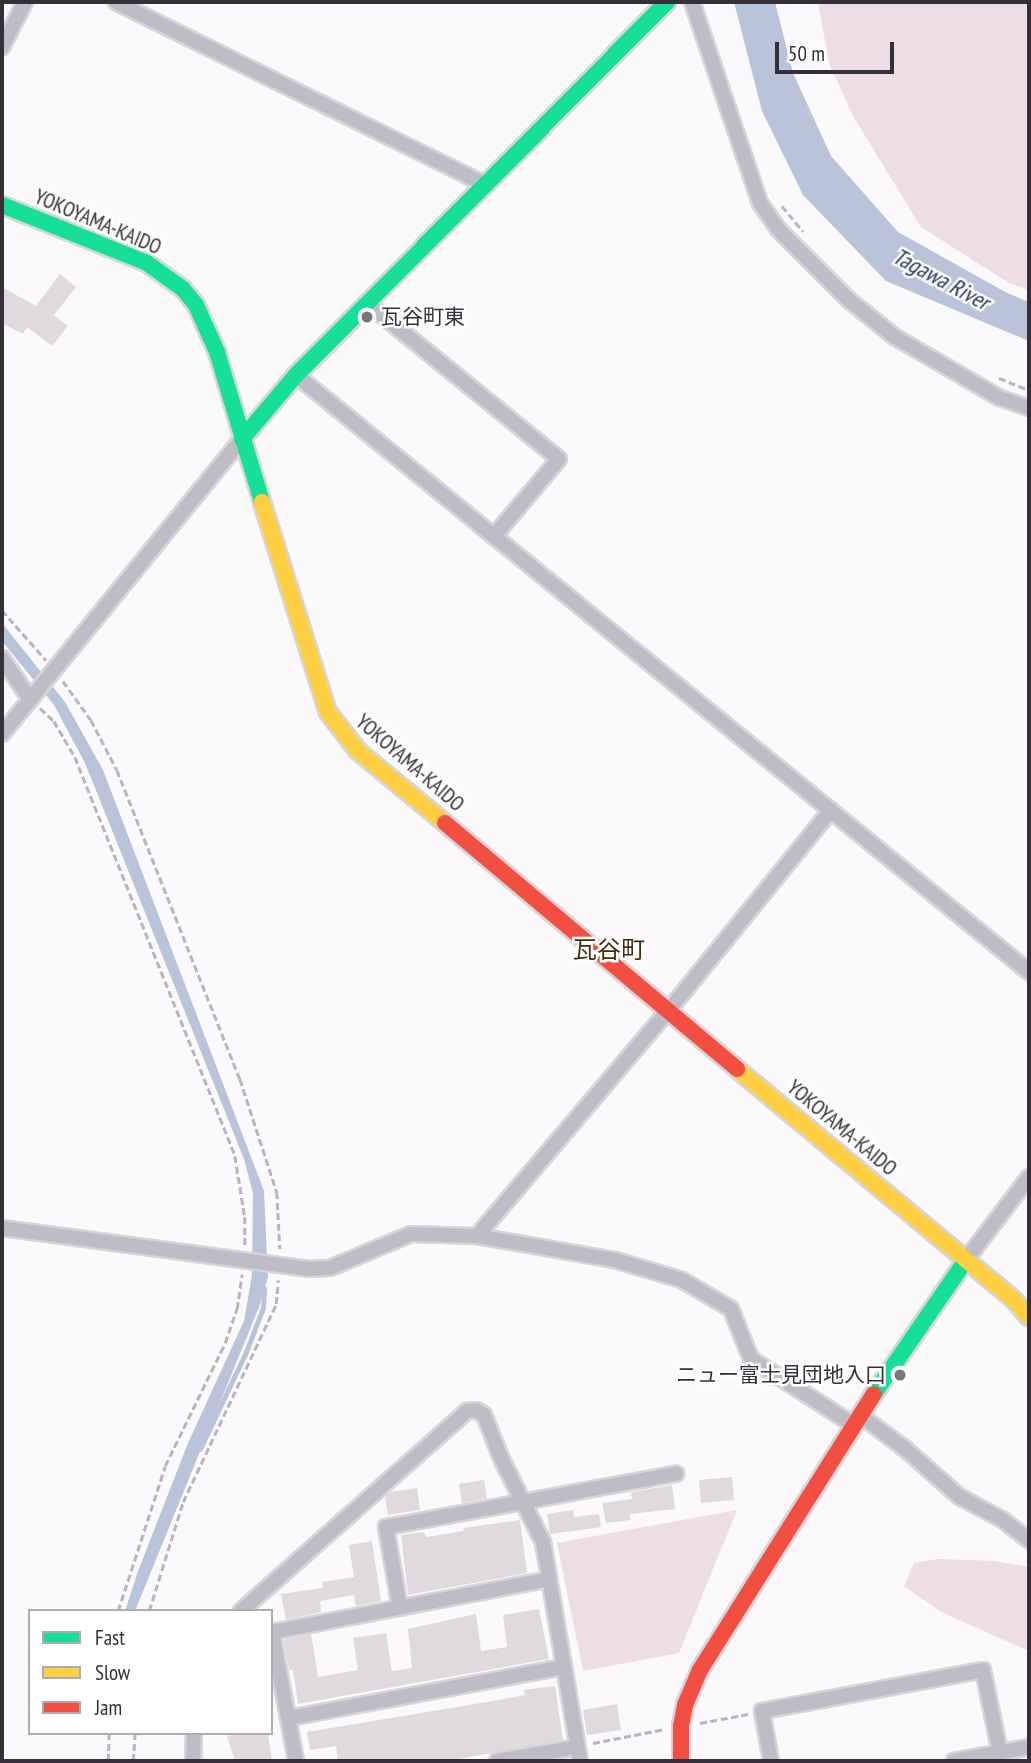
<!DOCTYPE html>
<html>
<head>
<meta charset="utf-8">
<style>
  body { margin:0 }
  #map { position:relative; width:1031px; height:1763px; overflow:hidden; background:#fbf9fc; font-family:"PT Sans Narrow","Noto Sans JP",sans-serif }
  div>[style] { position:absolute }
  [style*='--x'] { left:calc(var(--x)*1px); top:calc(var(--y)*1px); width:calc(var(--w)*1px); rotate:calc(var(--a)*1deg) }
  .green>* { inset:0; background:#eedde4 }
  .water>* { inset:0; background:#b9c3da }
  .stream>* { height:4.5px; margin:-2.25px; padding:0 2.25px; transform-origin:2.25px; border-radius:2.25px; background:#b9c3da }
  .building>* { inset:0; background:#e0dadf }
  .path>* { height:2.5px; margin-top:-1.25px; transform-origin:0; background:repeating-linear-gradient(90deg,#b7b5bd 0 7px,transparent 0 10.5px) }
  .roads { filter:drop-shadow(2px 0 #d7d5d8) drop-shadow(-2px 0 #d7d5d8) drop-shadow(0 2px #d7d5d8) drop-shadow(0 -2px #d7d5d8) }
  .street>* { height:14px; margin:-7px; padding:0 7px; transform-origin:7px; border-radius:7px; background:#bebdc7 }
  .fast>* { height:16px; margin:-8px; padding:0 8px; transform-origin:8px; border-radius:8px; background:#16e098 }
  .slow>* { height:16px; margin:-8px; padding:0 8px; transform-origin:8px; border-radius:8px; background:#ffcf43 }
  .jam>* { height:16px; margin:-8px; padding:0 8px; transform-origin:8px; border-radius:8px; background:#f24e42 }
  .dots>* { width:19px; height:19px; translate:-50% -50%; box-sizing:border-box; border:4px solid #fff; border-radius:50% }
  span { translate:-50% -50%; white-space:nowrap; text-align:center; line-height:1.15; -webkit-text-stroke:5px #fff; paint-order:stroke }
  .street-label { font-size:21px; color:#342f38 }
  .poi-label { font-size:21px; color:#342f38 }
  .left { translate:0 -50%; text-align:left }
  .right { translate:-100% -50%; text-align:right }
  .water-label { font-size:23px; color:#263863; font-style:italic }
  .quarter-label { font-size:24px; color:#482b0d }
  .frame { position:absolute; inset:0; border:4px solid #342f38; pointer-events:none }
  .legend { position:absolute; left:28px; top:1609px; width:245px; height:126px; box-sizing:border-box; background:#fff; border:2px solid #aeacaf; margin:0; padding:9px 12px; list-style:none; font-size:21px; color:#342f38 }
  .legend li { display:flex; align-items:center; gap:14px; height:35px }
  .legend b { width:35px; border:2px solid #aeacaf }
  .scale { position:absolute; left:775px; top:42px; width:119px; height:32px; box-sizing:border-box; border:4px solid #342f38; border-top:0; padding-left:9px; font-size:21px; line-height:24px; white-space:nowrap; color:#342f38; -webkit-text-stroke:5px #fff; paint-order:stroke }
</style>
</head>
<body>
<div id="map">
  <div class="green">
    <i style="clip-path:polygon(818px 2px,1029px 2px,1029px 290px,1009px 283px,921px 227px,853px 116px,829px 63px)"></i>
    <i style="clip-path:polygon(737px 1510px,679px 1653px,583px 1671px,557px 1543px)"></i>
    <i style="clip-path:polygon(938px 1559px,995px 1561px,1029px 1567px,1029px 1651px,941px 1612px,904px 1586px,914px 1563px)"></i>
  </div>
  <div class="water">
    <i style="clip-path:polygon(734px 2px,775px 2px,793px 73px,831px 156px,898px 232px,1007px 293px,1029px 302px,1029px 341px,886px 281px,803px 195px,762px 111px)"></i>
    <i style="clip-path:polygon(2px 623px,65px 702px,103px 770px,264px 1191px,268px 1277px,259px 1307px,135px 1611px,125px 1611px,137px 1574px,188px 1443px,244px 1321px,252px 1275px,253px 1193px,244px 1159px,85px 763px,54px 705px,2px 641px)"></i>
  </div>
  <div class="stream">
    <i style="--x:200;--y:1449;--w:107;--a:-64.6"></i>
    <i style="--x:246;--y:1352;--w:47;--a:-68.9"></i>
    <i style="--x:263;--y:1308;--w:19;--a:-87"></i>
  </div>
  <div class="building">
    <i style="clip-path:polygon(60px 274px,76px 287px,54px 315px,68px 326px,52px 346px,27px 327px,23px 334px,2px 323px,2px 287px,36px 306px)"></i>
    <i style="clip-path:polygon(732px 1477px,734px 1500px,701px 1503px,699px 1480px)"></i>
    <i style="clip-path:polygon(484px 1480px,487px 1499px,462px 1503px,459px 1484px)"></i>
    <i style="clip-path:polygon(672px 1485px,675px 1509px,630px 1514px,631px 1520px,606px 1523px,602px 1503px,632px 1499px,631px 1492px)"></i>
    <i style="clip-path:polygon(417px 1488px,420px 1510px,388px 1515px,385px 1497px,390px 1492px)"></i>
    <i style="clip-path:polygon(573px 1510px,574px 1517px,599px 1514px,601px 1527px,550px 1534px,547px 1514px)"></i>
    <i style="clip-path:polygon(520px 1520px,527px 1573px,408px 1595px,401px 1535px,423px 1532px,427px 1537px,464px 1531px,463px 1528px)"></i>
    <i style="clip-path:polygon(372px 1541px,381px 1601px,356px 1606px,354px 1595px,320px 1601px,321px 1612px,286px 1620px,281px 1594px,323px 1588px,322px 1582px,354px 1577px,349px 1545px)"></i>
    <i style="clip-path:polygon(539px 1609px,549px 1659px,298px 1704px,293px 1670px,289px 1670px,283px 1640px,311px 1634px,318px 1677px,358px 1670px,353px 1638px,386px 1633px,392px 1671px,412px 1668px,408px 1629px,476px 1614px,481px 1651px,507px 1647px,503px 1615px)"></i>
    <i style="clip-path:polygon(555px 1686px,563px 1740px,448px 1761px,338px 1761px,336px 1746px,310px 1750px,307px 1732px,493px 1701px,525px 1695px,524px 1690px)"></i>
    <i style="clip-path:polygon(617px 1704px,621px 1730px,587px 1735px,583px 1710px)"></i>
    <i style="clip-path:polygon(246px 1733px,268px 1733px,272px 1761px,235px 1761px,227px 1736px)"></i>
  </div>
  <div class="path">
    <i style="--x:782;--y:206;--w:33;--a:50"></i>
    <i style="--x:999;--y:378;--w:32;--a:22"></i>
    <i style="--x:2;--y:610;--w:67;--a:48.7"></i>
    <i style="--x:63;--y:681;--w:48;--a:54.3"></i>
    <i style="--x:91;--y:720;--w:56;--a:62.5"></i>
    <i style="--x:117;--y:770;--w:333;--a:68.3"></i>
    <i style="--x:240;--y:1079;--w:119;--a:71.9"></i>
    <i style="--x:277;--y:1192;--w:57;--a:87"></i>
    <i style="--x:40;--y:708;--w:19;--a:43"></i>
    <i style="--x:54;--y:721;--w:42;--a:59.7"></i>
    <i style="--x:75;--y:757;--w:430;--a:68.1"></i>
    <i style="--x:235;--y:1156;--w:62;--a:80.7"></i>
    <i style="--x:245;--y:1217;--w:29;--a:90"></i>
    <i style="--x:118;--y:1611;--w:152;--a:-72"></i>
    <i style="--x:165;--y:1466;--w:137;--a:-64"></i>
    <i style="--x:225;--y:1343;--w:36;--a:-71"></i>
    <i style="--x:237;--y:1309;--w:35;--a:-82"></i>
    <i style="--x:149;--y:1611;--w:114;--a:-72.7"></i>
    <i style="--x:183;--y:1502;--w:219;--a:-64.8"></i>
    <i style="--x:276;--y:1304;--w:24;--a:-85"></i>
    <i style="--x:700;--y:1723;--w:49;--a:-10.6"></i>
    <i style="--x:593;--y:1743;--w:73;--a:-11"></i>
    <i style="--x:108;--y:1761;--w:28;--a:-88"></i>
    <i style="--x:133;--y:1761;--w:28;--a:-86"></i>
  </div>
  <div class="roads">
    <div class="street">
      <i style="--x:116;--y:2;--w:411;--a:26.3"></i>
      <i style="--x:692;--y:2;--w:212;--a:71.3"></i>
      <i style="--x:760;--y:203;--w:32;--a:55"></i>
      <i style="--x:778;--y:229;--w:100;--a:45"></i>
      <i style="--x:849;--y:300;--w:59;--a:38.8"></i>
      <i style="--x:895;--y:337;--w:121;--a:30.2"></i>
      <i style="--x:1000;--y:398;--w:31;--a:19"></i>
      <i style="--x:2;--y:47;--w:51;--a:-62.9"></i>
      <i style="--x:367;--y:303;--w:247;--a:39.1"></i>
      <i style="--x:559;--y:459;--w:101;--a:130.2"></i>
      <i style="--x:296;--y:375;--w:945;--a:39.16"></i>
      <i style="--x:2;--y:658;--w:50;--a:55.7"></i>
      <i style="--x:2;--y:734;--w:380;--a:-50.9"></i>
      <i style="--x:2;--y:1228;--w:310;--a:7.6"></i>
      <i style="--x:309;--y:1269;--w:21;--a:-3"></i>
      <i style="--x:330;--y:1268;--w:88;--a:-22.8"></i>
      <i style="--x:411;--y:1234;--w:66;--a:1.7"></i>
      <i style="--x:477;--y:1236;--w:140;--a:9.9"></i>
      <i style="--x:615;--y:1260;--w:70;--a:16.6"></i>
      <i style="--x:682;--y:1280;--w:57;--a:30.6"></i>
      <i style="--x:731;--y:1309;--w:54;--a:68.2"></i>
      <i style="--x:751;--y:1359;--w:122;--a:32.7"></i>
      <i style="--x:477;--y:1236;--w:297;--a:-49.7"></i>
      <i style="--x:669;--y:1010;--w:257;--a:-51"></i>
      <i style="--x:966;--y:1260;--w:104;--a:-52.8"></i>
      <i style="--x:860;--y:1415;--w:54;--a:36.7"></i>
      <i style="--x:903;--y:1447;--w:76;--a:41.3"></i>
      <i style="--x:960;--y:1497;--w:49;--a:28.1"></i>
      <i style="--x:1003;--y:1520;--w:33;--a:38"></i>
      <i style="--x:400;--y:1608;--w:82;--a:-99.8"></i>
      <i style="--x:386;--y:1527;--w:295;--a:-10.4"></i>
      <i style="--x:241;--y:1611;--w:302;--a:-41.5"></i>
      <i style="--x:467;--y:1411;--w:9;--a:-6"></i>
      <i style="--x:476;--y:1410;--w:9;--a:32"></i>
      <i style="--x:484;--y:1415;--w:48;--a:68.2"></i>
      <i style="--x:502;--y:1460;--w:92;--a:63.4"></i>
      <i style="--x:543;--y:1542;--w:222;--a:80.4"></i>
      <i style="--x:288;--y:1718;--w:279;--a:-10.5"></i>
      <i style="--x:193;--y:1761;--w:28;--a:-88"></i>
      <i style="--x:296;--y:1761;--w:131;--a:-100.5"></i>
      <i style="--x:272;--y:1632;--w:282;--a:-10.8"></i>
      <i style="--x:497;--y:1761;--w:81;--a:-9.9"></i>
      <i style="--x:771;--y:1761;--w:51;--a:-100.2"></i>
      <i style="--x:762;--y:1711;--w:225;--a:-10.5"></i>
      <i style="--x:983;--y:1670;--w:85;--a:78.4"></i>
      <i style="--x:954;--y:1761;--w:76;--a:-10.6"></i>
    </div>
    <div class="fast">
      <i style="--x:2;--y:205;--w:156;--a:21.8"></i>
      <i style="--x:147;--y:263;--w:44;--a:35.8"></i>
      <i style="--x:183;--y:289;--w:21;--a:51"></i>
      <i style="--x:196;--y:305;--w:51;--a:65.9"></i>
      <i style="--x:217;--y:352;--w:157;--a:73.3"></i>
      <i style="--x:242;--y:439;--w:84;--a:-49.8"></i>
      <i style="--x:296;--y:375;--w:526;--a:-45.15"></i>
      <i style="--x:874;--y:1394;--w:163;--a:-55.5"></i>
    </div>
    <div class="slow">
      <i style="--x:262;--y:502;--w:220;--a:72.6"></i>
      <i style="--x:328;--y:712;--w:49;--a:52.4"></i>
      <i style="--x:358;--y:751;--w:113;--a:39.6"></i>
      <i style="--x:737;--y:1069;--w:361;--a:39.8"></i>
      <i style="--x:1014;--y:1300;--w:23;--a:49"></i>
    </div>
    <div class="jam">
      <i style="--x:445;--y:823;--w:382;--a:40.1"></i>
      <i style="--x:681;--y:1761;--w:35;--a:-90"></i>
      <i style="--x:681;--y:1726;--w:21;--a:-79"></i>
      <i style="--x:685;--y:1705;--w:38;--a:-67"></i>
      <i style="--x:700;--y:1670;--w:326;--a:-57.8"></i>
    </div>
  </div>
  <div class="dots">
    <i style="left:367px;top:317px;background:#7a767d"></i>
    <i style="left:900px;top:1375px;background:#7a767d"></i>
  </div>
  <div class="street-label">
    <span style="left:98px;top:222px;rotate:23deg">YOKOYAMA-KAIDO</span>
    <span style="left:410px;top:763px;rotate:41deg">YOKOYAMA-KAIDO</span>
    <span style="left:842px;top:1128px;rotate:40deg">YOKOYAMA-KAIDO</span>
  </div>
  <div class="poi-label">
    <span class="left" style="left:381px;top:317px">瓦谷町東</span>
    <span class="right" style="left:886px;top:1375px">ニュー富士見団地入口</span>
  </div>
  <div class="water-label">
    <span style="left:941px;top:279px;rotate:28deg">Tagawa River</span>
  </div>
  <div class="quarter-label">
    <span style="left:609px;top:950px">瓦谷町</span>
  </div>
  <div class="frame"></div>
  <ul class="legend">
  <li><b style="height:9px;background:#16e098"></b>Fast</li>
  <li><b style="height:9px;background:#ffcf43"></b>Slow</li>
  <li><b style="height:9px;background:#f24e42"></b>Jam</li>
  </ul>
  <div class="scale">50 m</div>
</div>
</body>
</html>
